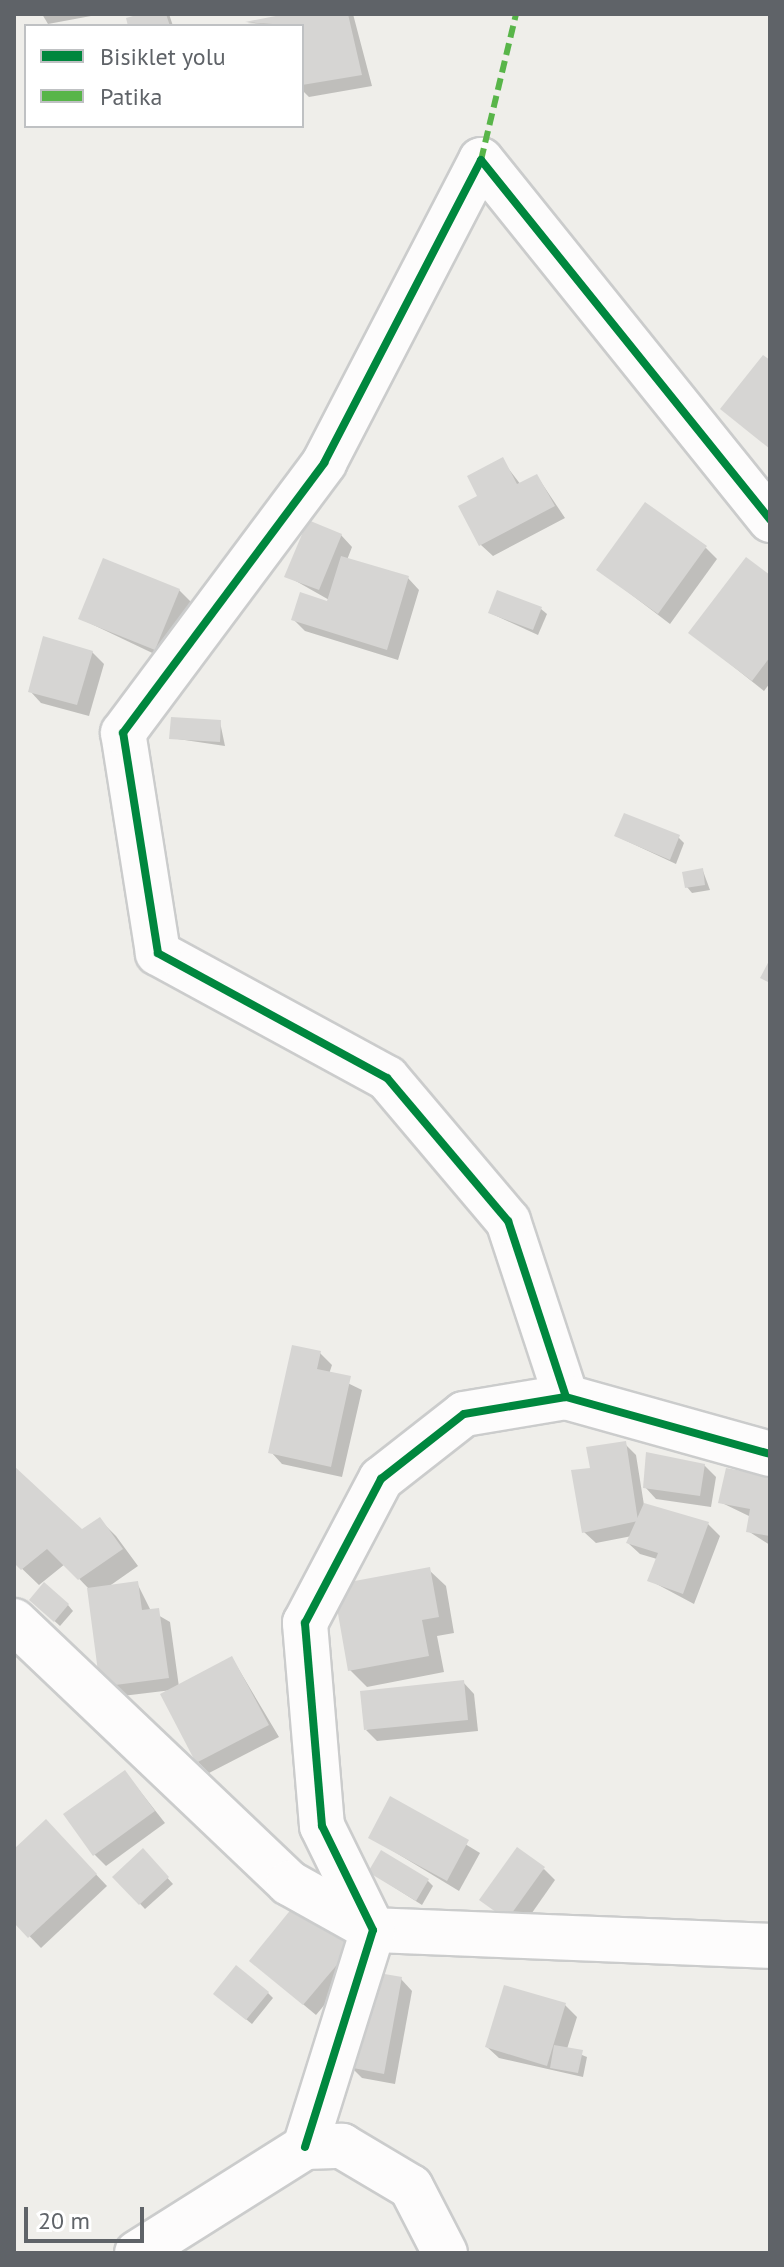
<!DOCTYPE html>
<html>
<head>
<meta charset="utf-8">
<style>
  body { margin:0 }
  #map { position:relative; width:784px; height:2267px; overflow:hidden; background:#efeeea; font-family:"PT Sans",sans-serif }
  div>[style] { position:absolute }
  [style*='--x'] { left:calc(var(--x)*1px); top:calc(var(--y)*1px); width:calc(var(--w)*1px); rotate:calc(var(--a)*1deg) }
  .shadow>* { inset:0; background:#0003 }
  .building>* { inset:0; background:#d6d5d3 }
  .roads { filter:drop-shadow(2px 0 #cbcccc) drop-shadow(-2px 0 #cbcccc) drop-shadow(0 2px #cbcccc) drop-shadow(0 -2px #cbcccc) }
  .minor>* { height:44px; margin:-22px; padding:0 22px; transform-origin:22px; border-radius:22px; background:#fdfcfc }
  .quiet>* { height:6px; margin-top:-3px; transform-origin:0; background:repeating-linear-gradient(90deg,#58b549 0 12px,transparent 0 18px) }
  .cycleway>* { height:8px; margin:-4px; padding:0 4px; transform-origin:4px; border-radius:4px; background:#00873e }
  span { translate:-50% -50%; white-space:nowrap; text-align:center; line-height:1.15; -webkit-text-stroke:6px #fff; paint-order:stroke }
  .frame { position:absolute; inset:0; border:16px solid #5f6368; pointer-events:none }
  .legend { position:absolute; left:24px; top:24px; width:280px; height:104px; box-sizing:border-box; background:#fff; border:2px solid #bfc1c3; margin:0; padding:10px 14px; list-style:none; font-size:24px; color:#5f6368 }
  .legend li { display:flex; align-items:center; gap:16px; height:40px }
  .legend b { width:40px; border:2px solid #bfc1c3 }
  .scale { position:absolute; left:24px; top:2207px; width:120px; height:36px; box-sizing:border-box; border:4px solid #5f6368; border-top:0; padding-left:10px; font-size:24px; line-height:28px; white-space:nowrap; color:#5f6368; -webkit-text-stroke:6px #fff; paint-order:stroke }
</style>
</head>
<body>
<div id="map">
  <div class="shadow">
    <i style="clip-path:polygon(42px 14px,90px 14px,91px 16px,48px 24px)"></i>
    <i style="clip-path:polygon(146px 14px,169px 14px,173px 26px,130px 26px)"></i>
    <i style="clip-path:polygon(297px 14px,353px 14px,372px 86px,309px 97px,302px 90px,302px 26px,247px 23px)"></i>
    <i style="clip-path:polygon(502px 460px,521px 485px,537px 476px,565px 518px,493px 556px,481px 545px,480px 497px)"></i>
    <i style="clip-path:polygon(341px 535px,352px 547px,347px 560px,408px 578px,419px 590px,398px 660px,305px 631px,294px 620px,331px 601px,287px 576px)"></i>
    <i style="clip-path:polygon(706px 548px,717px 559px,670px 624px,599px 570px)"></i>
    <i style="clip-path:polygon(770px 577px,770px 683px,764px 691px,690px 632px)"></i>
    <i style="clip-path:polygon(179px 590px,191px 602px,167px 660px,81px 619px)"></i>
    <i style="clip-path:polygon(541px 609px,547px 614px,538px 635px,490px 613px)"></i>
    <i style="clip-path:polygon(92px 652px,104px 664px,89px 716px,41px 703px,30px 691px)"></i>
    <i style="clip-path:polygon(220px 722px,225px 746px,171px 738px)"></i>
    <i style="clip-path:polygon(616px 836px,678px 837px,684px 843px,676px 864px)"></i>
    <i style="clip-path:polygon(703px 871px,710px 890px,692px 893px,687px 887px)"></i>
    <i style="clip-path:polygon(320px 1353px,332px 1365px,329px 1374px,362px 1390px,342px 1477px,282px 1464px,271px 1452px)"></i>
    <i style="clip-path:polygon(625px 1444px,636px 1455px,644px 1505px,708px 1524px,720px 1536px,694px 1604px,649px 1580px,657px 1559px,640px 1554px,628px 1543px,632px 1536px,596px 1543px,584px 1532px,593px 1469px)"></i>
    <i style="clip-path:polygon(704px 1465px,716px 1477px,711px 1507px,656px 1499px,645px 1487px)"></i>
    <i style="clip-path:polygon(14px 1469px,82px 1532px,100px 1520px,116px 1536px,138px 1566px,108px 1587px,137px 1583px,151px 1611px,170px 1622px,179px 1687px,232px 1658px,279px 1737px,209px 1773px,198px 1762px,172px 1690px,114px 1697px,89px 1589px,65px 1564px,39px 1585px,14px 1561px)"></i>
    <i style="clip-path:polygon(770px 1478px,770px 1545px,748px 1531px,751px 1517px,720px 1502px)"></i>
    <i style="clip-path:polygon(429px 1570px,446px 1586px,454px 1633px,437px 1636px,444px 1672px,367px 1687px,350px 1670px)"></i>
    <i style="clip-path:polygon(37px 1605px,68px 1605px,73px 1611px,60px 1626px)"></i>
    <i style="clip-path:polygon(463px 1682px,474px 1694px,478px 1731px,377px 1741px,366px 1730px)"></i>
    <i style="clip-path:polygon(125px 1772px,165px 1823px,106px 1866px,94px 1854px)"></i>
    <i style="clip-path:polygon(391px 1799px,480px 1853px,459px 1891px,370px 1837px)"></i>
    <i style="clip-path:polygon(57px 1833px,107px 1886px,41px 1948px,14px 1920px,14px 1852px)"></i>
    <i style="clip-path:polygon(143px 1851px,173px 1884px,145px 1909px,115px 1877px)"></i>
    <i style="clip-path:polygon(544px 1869px,555px 1880px,520px 1930px,482px 1900px)"></i>
    <i style="clip-path:polygon(370px 1872px,428px 1881px,433px 1886px,422px 1905px)"></i>
    <i style="clip-path:polygon(362px 1960px,316px 2015px,251px 1961px)"></i>
    <i style="clip-path:polygon(401px 1979px,412px 1991px,395px 2084px,362px 2078px,351px 2067px)"></i>
    <i style="clip-path:polygon(268px 1993px,273px 1998px,252px 2024px,221px 1999px)"></i>
    <i style="clip-path:polygon(565px 2005px,577px 2017px,567px 2049px,587px 2057px,583px 2077px,499px 2058px,487px 2047px)"></i>
  </div>
  <div class="building">
    <i style="clip-path:polygon(140px 14px,166px 14px,170px 26px,128px 26px,126px 18px)"></i>
    <i style="clip-path:polygon(286px 14px,348px 14px,362px 75px,302px 85px,302px 26px,245px 22px)"></i>
    <i style="clip-path:polygon(763px 355px,770px 360px,770px 449px,720px 409px)"></i>
    <i style="clip-path:polygon(503px 457px,517px 484px,537px 474px,555px 506px,479px 546px,458px 506px,477px 496px,467px 476px)"></i>
    <i style="clip-path:polygon(645px 502px,707px 546px,658px 614px,596px 570px)"></i>
    <i style="clip-path:polygon(308px 520px,342px 534px,319px 590px,284px 577px)"></i>
    <i style="clip-path:polygon(341px 556px,409px 576px,387px 650px,291px 620px,300px 592px,327px 601px)"></i>
    <i style="clip-path:polygon(746px 557px,770px 575px,770px 657px,752px 681px,688px 633px)"></i>
    <i style="clip-path:polygon(103px 558px,180px 589px,155px 650px,78px 619px)"></i>
    <i style="clip-path:polygon(497px 590px,542px 607px,533px 630px,488px 613px)"></i>
    <i style="clip-path:polygon(43px 636px,93px 651px,77px 705px,28px 692px)"></i>
    <i style="clip-path:polygon(171px 717px,221px 720px,220px 742px,169px 739px)"></i>
    <i style="clip-path:polygon(624px 813px,680px 835px,670px 860px,614px 836px)"></i>
    <i style="clip-path:polygon(703px 868px,705px 885px,685px 888px,682px 872px)"></i>
    <i style="clip-path:polygon(770px 959px,770px 983px,760px 978px)"></i>
    <i style="clip-path:polygon(292px 1345px,321px 1351px,317px 1369px,351px 1376px,331px 1467px,268px 1453px)"></i>
    <i style="clip-path:polygon(626px 1441px,638px 1521px,582px 1533px,571px 1470px,590px 1468px,586px 1447px)"></i>
    <i style="clip-path:polygon(646px 1452px,705px 1464px,700px 1496px,643px 1488px)"></i>
    <i style="clip-path:polygon(14px 1466px,82px 1529px,100px 1517px,123px 1549px,78px 1580px,47px 1549px,21px 1570px,14px 1563px)"></i>
    <i style="clip-path:polygon(726px 1468px,770px 1476px,770px 1536px,746px 1532px,750px 1509px,718px 1503px)"></i>
    <i style="clip-path:polygon(644px 1503px,709px 1522px,683px 1594px,647px 1581px,658px 1553px,626px 1543px)"></i>
    <i style="clip-path:polygon(430px 1567px,439px 1617px,422px 1620px,429px 1656px,348px 1671px,333px 1585px)"></i>
    <i style="clip-path:polygon(138px 1581px,142px 1610px,159px 1608px,169px 1678px,100px 1687px,87px 1588px)"></i>
    <i style="clip-path:polygon(44px 1582px,69px 1604px,54px 1622px,29px 1600px)"></i>
    <i style="clip-path:polygon(232px 1656px,269px 1725px,196px 1763px,160px 1694px)"></i>
    <i style="clip-path:polygon(464px 1680px,468px 1720px,364px 1730px,360px 1691px)"></i>
    <i style="clip-path:polygon(125px 1770px,155px 1811px,93px 1856px,63px 1814px)"></i>
    <i style="clip-path:polygon(390px 1796px,469px 1840px,447px 1881px,368px 1838px)"></i>
    <i style="clip-path:polygon(46px 1819px,97px 1874px,28px 1938px,14px 1923px,14px 1849px)"></i>
    <i style="clip-path:polygon(517px 1847px,545px 1867px,507px 1920px,479px 1900px)"></i>
    <i style="clip-path:polygon(143px 1848px,169px 1877px,139px 1905px,112px 1877px)"></i>
    <i style="clip-path:polygon(381px 1850px,429px 1879px,416px 1901px,368px 1872px)"></i>
    <i style="clip-path:polygon(297px 1902px,352px 1947px,303px 2005px,249px 1961px)"></i>
    <i style="clip-path:polygon(236px 1965px,269px 1992px,246px 2020px,213px 1994px)"></i>
    <i style="clip-path:polygon(367px 1971px,402px 1977px,384px 2074px,348px 2067px)"></i>
    <i style="clip-path:polygon(504px 1985px,566px 2003px,547px 2066px,485px 2047px)"></i>
    <i style="clip-path:polygon(554px 2045px,583px 2050px,578px 2073px,550px 2068px)"></i>
  </div>
  <div class="roads">
    <div class="minor">
      <i style="--x:566;--y:1397;--w:185;--a:-108.2"></i>
      <i style="--x:508;--y:1221;--w:187;--a:-130.2"></i>
      <i style="--x:387;--y:1078;--w:261;--a:-151.4"></i>
      <i style="--x:158;--y:953;--w:223;--a:-99"></i>
      <i style="--x:123;--y:733;--w:337;--a:-53.3"></i>
      <i style="--x:324;--y:463;--w:341;--a:-62.6"></i>
      <i style="--x:481;--y:160;--w:462;--a:51.2"></i>
      <i style="--x:14;--y:1621;--w:380;--a:43.6"></i>
      <i style="--x:289;--y:1883;--w:96;--a:29.2"></i>
      <i style="--x:373;--y:1930;--w:397;--a:2.3"></i>
      <i style="--x:305;--y:2147;--w:227;--a:-72.6"></i>
      <i style="--x:373;--y:1930;--w:116;--a:-116.1"></i>
      <i style="--x:322;--y:1826;--w:204;--a:-94.8"></i>
      <i style="--x:305;--y:1623;--w:163;--a:-62.2"></i>
      <i style="--x:381;--y:1479;--w:105;--a:-38.1"></i>
      <i style="--x:464;--y:1414;--w:103;--a:-9.5"></i>
      <i style="--x:566;--y:1397;--w:212;--a:15.6"></i>
      <i style="--x:137;--y:2253;--w:199;--a:-32.2"></i>
      <i style="--x:305;--y:2147;--w:37;--a:-2"></i>
      <i style="--x:342;--y:2146;--w:80;--a:30.7"></i>
      <i style="--x:411;--y:2187;--w:74;--a:62.7"></i>
    </div>
  </div>
  <div class="quiet">
    <i style="--x:481;--y:160;--w:150;--a:-76.5"></i>
  </div>
  <div class="cycleway">
    <i style="--x:566;--y:1397;--w:185;--a:-108.2"></i>
    <i style="--x:508;--y:1221;--w:187;--a:-130.2"></i>
    <i style="--x:387;--y:1078;--w:261;--a:-151.4"></i>
    <i style="--x:158;--y:953;--w:223;--a:-99"></i>
    <i style="--x:123;--y:733;--w:337;--a:-53.3"></i>
    <i style="--x:324;--y:463;--w:341;--a:-62.6"></i>
    <i style="--x:481;--y:160;--w:462;--a:51.2"></i>
    <i style="--x:305;--y:2147;--w:227;--a:-72.6"></i>
    <i style="--x:373;--y:1930;--w:116;--a:-116.1"></i>
    <i style="--x:322;--y:1826;--w:204;--a:-94.8"></i>
    <i style="--x:305;--y:1623;--w:163;--a:-62.2"></i>
    <i style="--x:381;--y:1479;--w:105;--a:-38.1"></i>
    <i style="--x:464;--y:1414;--w:103;--a:-9.5"></i>
    <i style="--x:566;--y:1397;--w:212;--a:15.6"></i>
  </div>
  <div class="frame"></div>
  <ul class="legend">
  <li><b style="height:10px;background:#00873e"></b>Bisiklet yolu</li>
  <li><b style="height:10px;background:#58b549"></b>Patika</li>
  </ul>
  <div class="scale">20 m</div>
</div>
</body>
</html>
